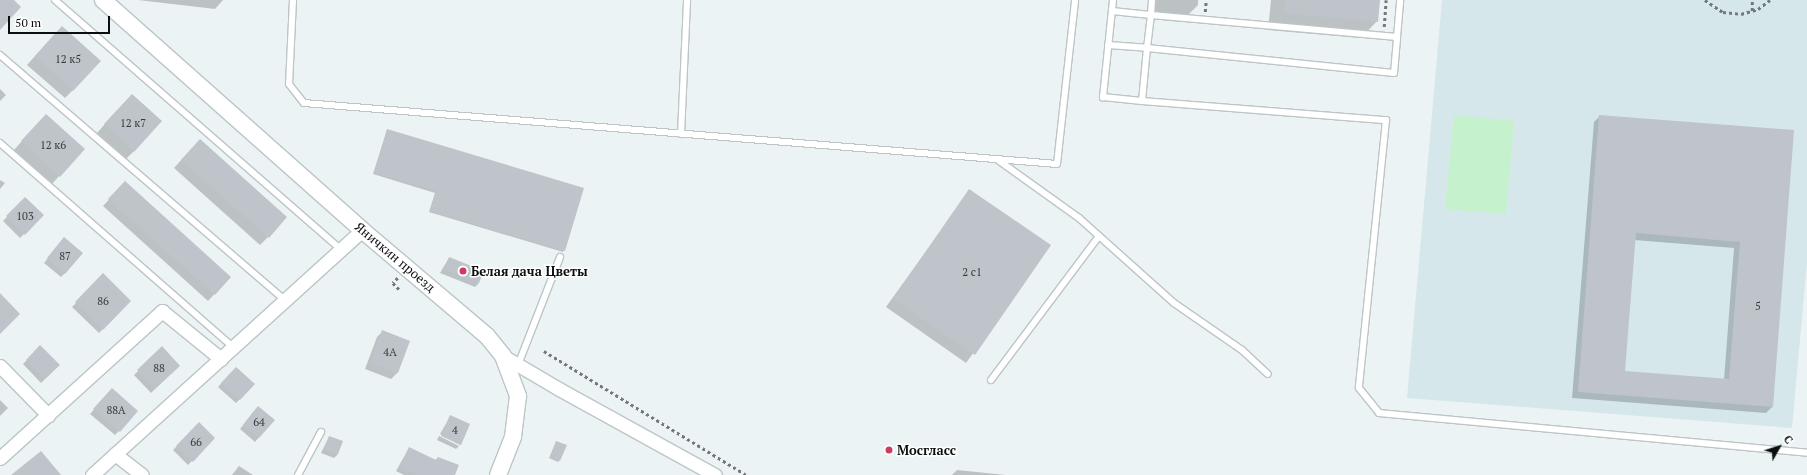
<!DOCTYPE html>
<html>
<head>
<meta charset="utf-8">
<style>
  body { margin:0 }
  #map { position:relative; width:1807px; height:475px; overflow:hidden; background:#ebf3f5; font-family:"PT Serif",serif }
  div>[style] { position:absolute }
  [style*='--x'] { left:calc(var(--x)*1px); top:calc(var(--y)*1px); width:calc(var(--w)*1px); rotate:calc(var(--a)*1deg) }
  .built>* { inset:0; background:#d5e7ea }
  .green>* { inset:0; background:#c5f2cc }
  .shadow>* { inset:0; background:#0003 }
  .building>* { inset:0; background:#bec4c9 }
  .path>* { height:2.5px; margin-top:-1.25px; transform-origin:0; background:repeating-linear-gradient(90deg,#737879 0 3px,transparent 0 6px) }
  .roads { filter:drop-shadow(1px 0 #bdc5c7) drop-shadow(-1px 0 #bdc5c7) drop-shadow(0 1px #bdc5c7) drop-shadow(0 -1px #bdc5c7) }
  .service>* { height:6px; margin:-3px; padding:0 3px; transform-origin:3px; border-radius:3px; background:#fff }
  .minor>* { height:13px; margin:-6.5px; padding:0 6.5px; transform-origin:6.5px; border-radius:6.5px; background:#fff }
  .tertiary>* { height:16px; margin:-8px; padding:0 8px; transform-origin:8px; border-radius:8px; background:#fff }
  .dots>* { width:11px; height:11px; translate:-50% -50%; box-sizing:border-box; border:2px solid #fff; border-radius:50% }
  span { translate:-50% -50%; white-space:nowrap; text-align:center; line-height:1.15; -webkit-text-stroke:3px #fff; paint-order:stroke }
  .number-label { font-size:11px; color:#383b3d }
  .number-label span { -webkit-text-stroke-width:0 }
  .street-label { font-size:13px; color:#0b0d0e }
  .poi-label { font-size:13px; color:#0b0d0e; font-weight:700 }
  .left { translate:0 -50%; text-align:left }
  .north { position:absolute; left:1759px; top:427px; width:40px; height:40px; -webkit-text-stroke:3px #fff; paint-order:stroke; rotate:51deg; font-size:11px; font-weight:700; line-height:16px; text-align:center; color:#0b0d0e }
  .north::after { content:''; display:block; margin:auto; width:14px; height:18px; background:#0b0d0e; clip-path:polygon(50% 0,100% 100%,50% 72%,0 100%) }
  .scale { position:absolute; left:8px; top:16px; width:102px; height:18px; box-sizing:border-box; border:2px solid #0b0d0e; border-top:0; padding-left:5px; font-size:12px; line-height:14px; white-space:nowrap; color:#0b0d0e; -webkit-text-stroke:3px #fff; paint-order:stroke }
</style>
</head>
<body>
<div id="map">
  <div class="built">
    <i style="clip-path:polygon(1442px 0,1807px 0,1807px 262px,1792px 428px,1407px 398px)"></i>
  </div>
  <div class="green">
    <i style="clip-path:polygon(1454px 115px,1514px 121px,1506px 214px,1445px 209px)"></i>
  </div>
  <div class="shadow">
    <i style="clip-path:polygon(138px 0,223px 0,215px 9px)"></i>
    <i style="clip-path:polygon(1153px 0,1198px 0,1198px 5px,1181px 22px,1152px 19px)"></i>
    <i style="clip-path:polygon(1271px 0,1379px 0,1377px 21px,1361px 38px,1268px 30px)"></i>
    <i style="clip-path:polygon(54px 35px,73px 90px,65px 98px,27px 65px)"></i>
    <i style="clip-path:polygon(0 89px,6px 95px,0 101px)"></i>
    <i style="clip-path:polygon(124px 103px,134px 151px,126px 159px,97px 133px)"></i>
    <i style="clip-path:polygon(evenodd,1600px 116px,1793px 131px,1772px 407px,1766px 413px,1572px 398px,1594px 122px,1600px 116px,1634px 240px,1734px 248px,1724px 380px,1624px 372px,1634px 240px)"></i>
    <i style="clip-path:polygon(38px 123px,59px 176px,52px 184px,14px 150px)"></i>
    <i style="clip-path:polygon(387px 130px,564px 250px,563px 252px,429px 212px,435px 193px,373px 174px)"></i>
    <i style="clip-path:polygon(192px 148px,268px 237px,260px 245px,174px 168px)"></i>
    <i style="clip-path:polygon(0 180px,5px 183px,0 189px)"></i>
    <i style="clip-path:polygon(119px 189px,230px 277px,208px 301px,103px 206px)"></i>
    <i style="clip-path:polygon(970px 190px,1050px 246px,966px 363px,886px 307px)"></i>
    <i style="clip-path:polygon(25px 198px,43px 215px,20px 238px,3px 221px)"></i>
    <i style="clip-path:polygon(60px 243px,65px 273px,61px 277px,44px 263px)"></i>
    <i style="clip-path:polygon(449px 258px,479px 283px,475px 287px,440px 273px)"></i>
    <i style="clip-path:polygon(103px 275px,130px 301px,99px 333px,72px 307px)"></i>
    <i style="clip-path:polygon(383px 331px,409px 341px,397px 373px,391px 379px,365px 369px,377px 337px)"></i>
    <i style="clip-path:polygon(40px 347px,59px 365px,41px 383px,23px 364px)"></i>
    <i style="clip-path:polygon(162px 348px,179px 365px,151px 393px,134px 375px)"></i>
    <i style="clip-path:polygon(232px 372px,240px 399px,236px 403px,218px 387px)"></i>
    <i style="clip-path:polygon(108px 394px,137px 411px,115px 435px,90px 414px)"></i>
    <i style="clip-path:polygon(0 400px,8px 408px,0 416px)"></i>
    <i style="clip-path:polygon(254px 411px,273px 420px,255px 442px,240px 429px)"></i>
    <i style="clip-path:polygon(450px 417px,469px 425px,460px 445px,440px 434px)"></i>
    <i style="clip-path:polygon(199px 424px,214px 438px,188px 465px,173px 450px)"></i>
    <i style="clip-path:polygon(439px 436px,459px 446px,456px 449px,437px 440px)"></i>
    <i style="clip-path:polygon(329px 437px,338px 454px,334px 458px,321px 453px)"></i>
    <i style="clip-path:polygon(556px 442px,559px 461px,558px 462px,549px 458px)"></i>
    <i style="clip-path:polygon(409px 448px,435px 460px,438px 458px,454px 475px,404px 475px,396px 471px)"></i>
    <i style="clip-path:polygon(239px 466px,253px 475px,232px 475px)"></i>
    <i style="clip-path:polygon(957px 470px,1006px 475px,952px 475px)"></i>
  </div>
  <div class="building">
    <i style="clip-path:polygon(0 0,14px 0,21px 7px,0 30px)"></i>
    <i style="clip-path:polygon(1285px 0,1380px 0,1378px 22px,1284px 13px)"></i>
    <i style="clip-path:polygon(62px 26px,101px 61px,73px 91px,35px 56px)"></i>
    <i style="clip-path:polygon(132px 94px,162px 121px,134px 152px,104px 124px)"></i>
    <i style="clip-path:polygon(46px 114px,85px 149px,60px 177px,21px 141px)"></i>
    <i style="clip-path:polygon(evenodd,1599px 115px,1794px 130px,1773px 407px,1578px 392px,1599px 115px,1636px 233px,1740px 242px,1729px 379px,1625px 371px,1636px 233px)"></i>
    <i style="clip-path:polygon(387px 129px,584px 188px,565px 251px,430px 211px,436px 191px,374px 173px)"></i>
    <i style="clip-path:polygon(200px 139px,287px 217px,269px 238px,181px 160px)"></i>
    <i style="clip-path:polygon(125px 181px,231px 277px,215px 295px,108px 199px)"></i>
    <i style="clip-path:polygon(969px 189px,1051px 245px,975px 355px,893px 299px)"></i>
    <i style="clip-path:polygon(25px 197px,44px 215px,25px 235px,6px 216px)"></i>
    <i style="clip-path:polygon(64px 237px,83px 253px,65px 274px,47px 258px)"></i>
    <i style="clip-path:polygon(449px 257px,484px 271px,479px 283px,444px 269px)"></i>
    <i style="clip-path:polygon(103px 273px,131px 301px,103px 330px,75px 302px)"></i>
    <i style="clip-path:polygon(0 293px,20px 314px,0 334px)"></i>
    <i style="clip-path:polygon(382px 330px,410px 341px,398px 373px,370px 363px)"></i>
    <i style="clip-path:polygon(40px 345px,60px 365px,45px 379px,26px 360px)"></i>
    <i style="clip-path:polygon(162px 346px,180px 366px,155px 389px,137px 370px)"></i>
    <i style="clip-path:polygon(236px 367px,255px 384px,240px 400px,221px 383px)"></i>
    <i style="clip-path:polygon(112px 388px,138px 411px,120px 432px,93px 409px)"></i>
    <i style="clip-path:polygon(258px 406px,275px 420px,259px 438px,243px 425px)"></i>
    <i style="clip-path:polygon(450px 415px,470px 424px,461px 445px,441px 436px)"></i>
    <i style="clip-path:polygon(199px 422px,215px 438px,193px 462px,176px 446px)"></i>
    <i style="clip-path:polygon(329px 436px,343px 441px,338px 454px,324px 449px)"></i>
    <i style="clip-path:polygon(556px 441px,567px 445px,560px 461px,550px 457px)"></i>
    <i style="clip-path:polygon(409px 447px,436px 460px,438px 457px,459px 465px,455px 475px,417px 475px,400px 467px)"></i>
    <i style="clip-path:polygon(41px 451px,61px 475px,11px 475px)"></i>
  </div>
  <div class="path">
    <i style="--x:1705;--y:0;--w:22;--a:34"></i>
    <i style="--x:1723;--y:12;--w:18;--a:6"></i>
    <i style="--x:1741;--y:14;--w:18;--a:-16"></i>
    <i style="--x:1758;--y:9;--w:15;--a:-37"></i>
    <i style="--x:1752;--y:11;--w:11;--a:-90"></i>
    <i style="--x:1205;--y:12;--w:12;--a:-85"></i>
    <i style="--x:1384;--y:27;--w:27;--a:-86"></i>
    <i style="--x:398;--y:278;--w:7;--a:135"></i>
    <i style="--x:393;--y:283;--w:11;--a:45"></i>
    <i style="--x:544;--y:351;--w:237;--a:31.5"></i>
  </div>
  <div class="roads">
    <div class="service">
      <i style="--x:55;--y:0;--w:381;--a:41.1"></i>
      <i style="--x:293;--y:0;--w:84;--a:92.7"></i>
      <i style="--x:289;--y:84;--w:24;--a:52"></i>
      <i style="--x:304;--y:103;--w:755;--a:4.63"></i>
      <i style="--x:1057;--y:164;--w:165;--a:-83.7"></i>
      <i style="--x:1113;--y:0;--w:98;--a:95.9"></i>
      <i style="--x:1103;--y:97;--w:39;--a:6"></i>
      <i style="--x:1152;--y:0;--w:15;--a:94"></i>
      <i style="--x:1151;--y:15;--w:247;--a:5.1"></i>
      <i style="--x:1397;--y:37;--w:37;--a:-85"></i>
      <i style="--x:1112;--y:11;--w:39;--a:6"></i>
      <i style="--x:1151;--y:15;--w:33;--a:97"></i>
      <i style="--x:1147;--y:48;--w:248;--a:5.8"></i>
      <i style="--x:1394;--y:73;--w:36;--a:-85"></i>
      <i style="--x:1108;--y:45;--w:39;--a:4"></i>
      <i style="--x:1147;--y:48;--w:53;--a:95.4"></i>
      <i style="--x:1142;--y:101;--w:245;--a:4.5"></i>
      <i style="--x:1386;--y:120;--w:269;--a:95.8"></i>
      <i style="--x:1359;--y:388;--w:32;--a:51"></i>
      <i style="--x:1379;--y:413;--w:430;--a:5.3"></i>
      <i style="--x:0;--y:55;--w:376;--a:40.7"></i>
      <i style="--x:681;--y:134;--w:134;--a:-87.4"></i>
      <i style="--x:0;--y:143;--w:310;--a:41.2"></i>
      <i style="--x:998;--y:160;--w:100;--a:35.6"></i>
      <i style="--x:1079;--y:218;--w:127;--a:41.8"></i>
      <i style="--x:1174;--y:303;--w:83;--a:34.7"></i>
      <i style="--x:1242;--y:350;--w:35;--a:43"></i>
      <i style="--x:518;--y:365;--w:116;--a:-68.7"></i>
      <i style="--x:991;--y:380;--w:180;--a:-53.1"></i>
      <i style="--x:298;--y:475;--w:49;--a:-61.9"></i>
    </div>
    <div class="minor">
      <i style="--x:503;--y:356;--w:65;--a:30.5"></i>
      <i style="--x:559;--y:389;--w:178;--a:28.9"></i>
      <i style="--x:0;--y:366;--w:69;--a:45.6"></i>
      <i style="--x:115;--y:454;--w:34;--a:38"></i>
      <i style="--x:0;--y:458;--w:219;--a:-42.2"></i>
      <i style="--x:162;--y:311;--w:76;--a:39.1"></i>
      <i style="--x:92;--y:475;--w:365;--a:-42.2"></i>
    </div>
    <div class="tertiary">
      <i style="--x:103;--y:0;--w:346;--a:41.6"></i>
      <i style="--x:362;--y:230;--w:164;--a:40.3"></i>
      <i style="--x:487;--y:336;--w:26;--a:51"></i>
      <i style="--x:503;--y:356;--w:43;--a:69.4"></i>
      <i style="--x:518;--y:396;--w:41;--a:97"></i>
      <i style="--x:513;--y:437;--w:41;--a:111.5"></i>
    </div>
  </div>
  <div class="dots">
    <i style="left:463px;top:271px;background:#cc3c60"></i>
    <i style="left:889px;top:450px;background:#cc3c60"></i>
  </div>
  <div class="number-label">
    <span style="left:68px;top:59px">12 к5</span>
    <span style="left:133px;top:123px">12 к7</span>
    <span style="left:53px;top:145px">12 к6</span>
    <span style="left:25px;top:216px">103</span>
    <span style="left:65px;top:256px">87</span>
    <span style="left:972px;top:272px">2 с1</span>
    <span style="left:103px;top:301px">86</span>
    <span style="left:1758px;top:306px">5</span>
    <span style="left:390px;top:352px">4А</span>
    <span style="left:159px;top:368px">88</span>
    <span style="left:116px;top:410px">88А</span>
    <span style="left:259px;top:422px">64</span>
    <span style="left:455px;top:430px">4</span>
    <span style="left:196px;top:442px">66</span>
  </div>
  <div class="street-label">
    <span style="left:395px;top:257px;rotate:40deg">Яничкин проезд</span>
  </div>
  <div class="poi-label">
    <span class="left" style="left:471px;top:271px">Белая дача Цветы</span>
    <span class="left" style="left:897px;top:450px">Мосгласс</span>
  </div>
  <div class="north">С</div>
  <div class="scale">50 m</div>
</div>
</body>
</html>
